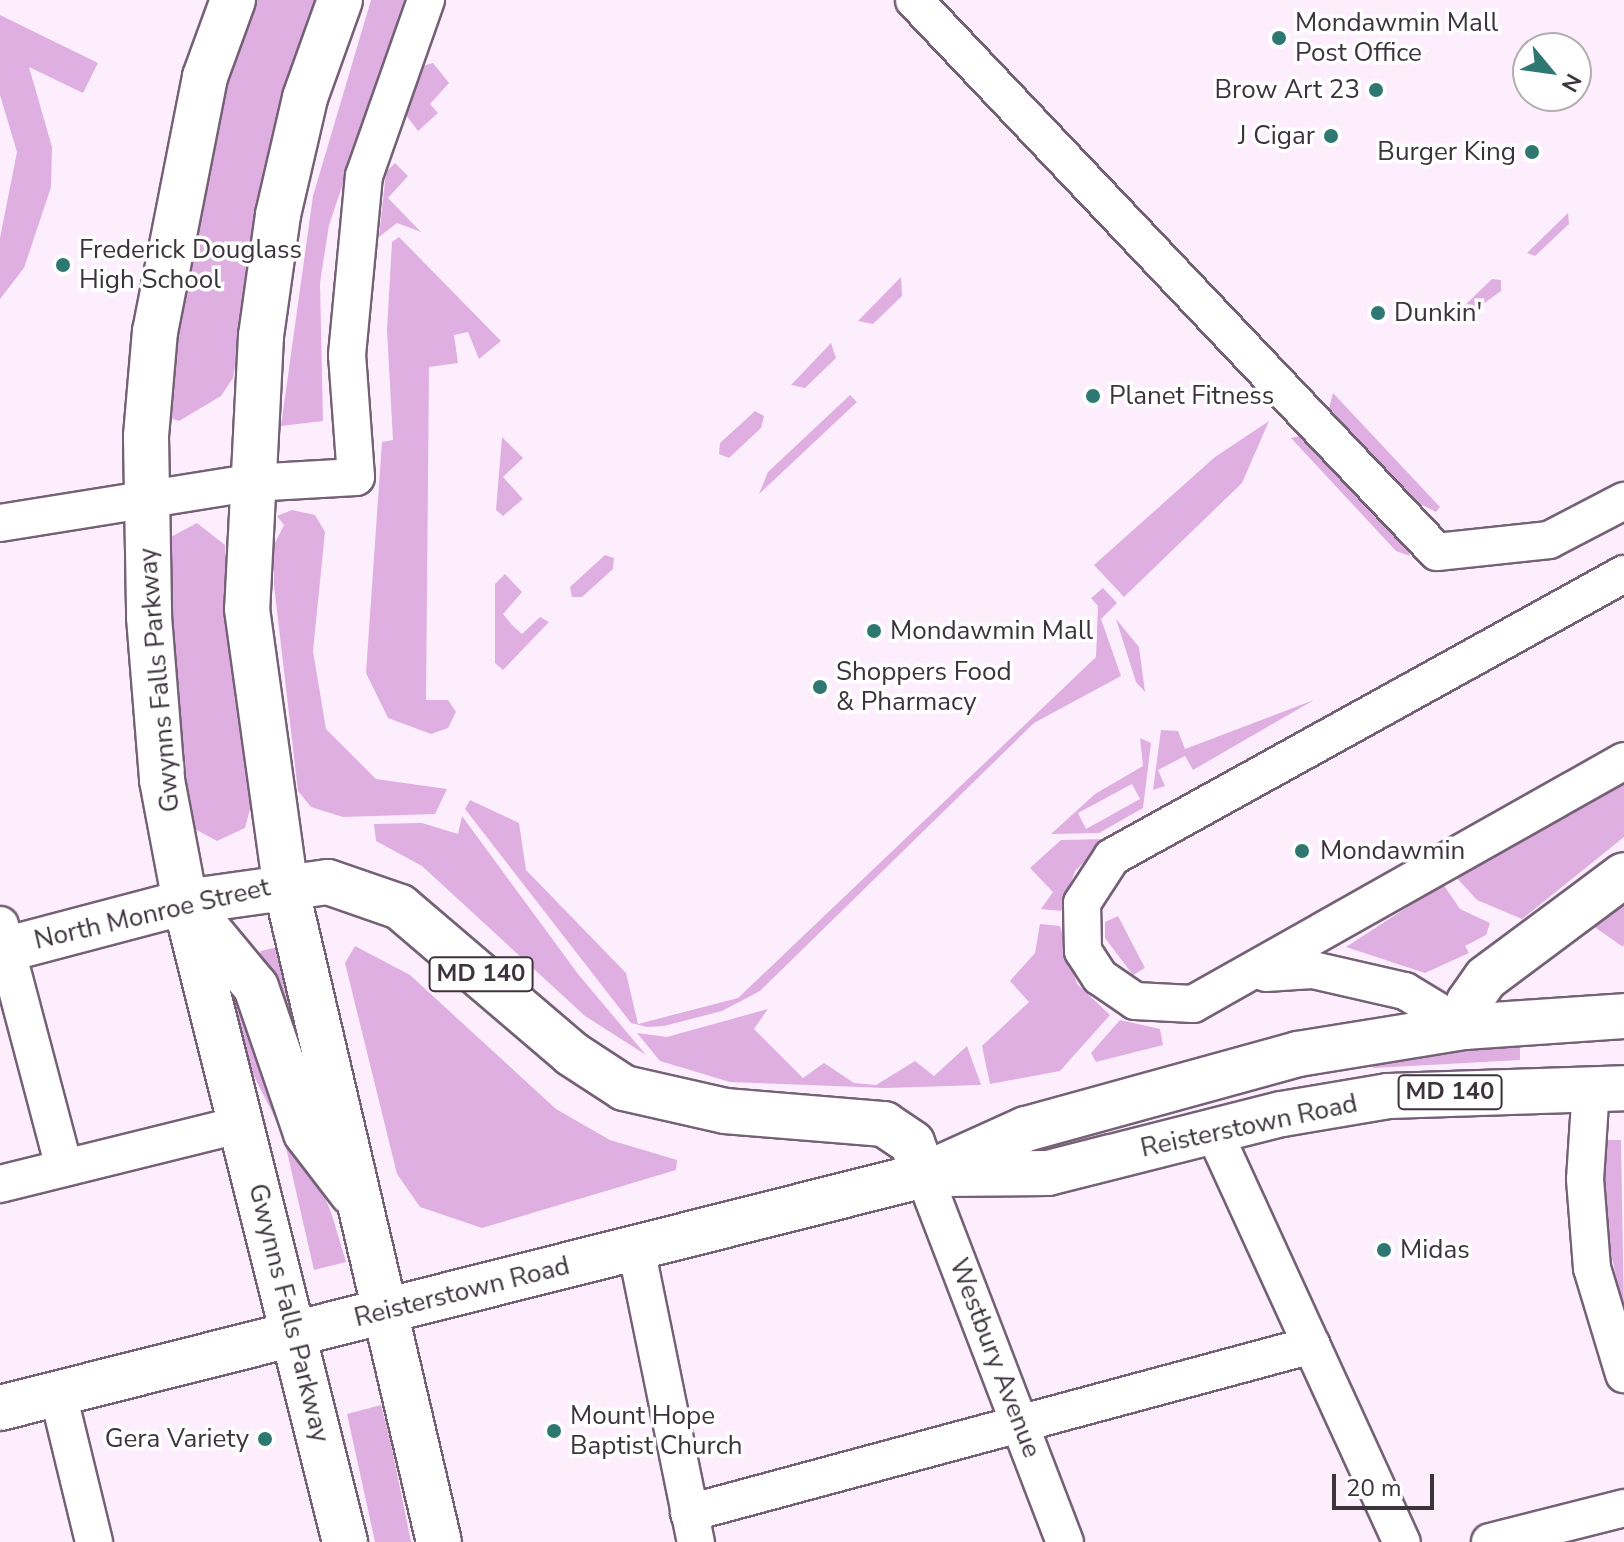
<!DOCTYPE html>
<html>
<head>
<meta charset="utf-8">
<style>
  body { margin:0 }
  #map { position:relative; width:1624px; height:1542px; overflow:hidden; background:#fceefd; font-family:"Nunito Sans",sans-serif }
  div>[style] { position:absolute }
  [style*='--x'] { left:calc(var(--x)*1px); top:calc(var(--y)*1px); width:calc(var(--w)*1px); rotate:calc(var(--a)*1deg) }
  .green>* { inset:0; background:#deafe0 }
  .roads { filter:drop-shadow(2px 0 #756176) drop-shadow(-2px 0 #756176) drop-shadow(0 2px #756176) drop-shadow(0 -2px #756176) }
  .minor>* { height:36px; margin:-18px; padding:0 18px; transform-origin:18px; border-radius:18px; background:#fff }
  .major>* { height:44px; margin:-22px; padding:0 22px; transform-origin:22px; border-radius:22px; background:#fff }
  .dots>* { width:22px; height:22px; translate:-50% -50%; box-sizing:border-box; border:4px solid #fff; border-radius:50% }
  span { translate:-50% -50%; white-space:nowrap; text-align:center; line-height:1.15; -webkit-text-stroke:7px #fff; paint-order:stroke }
  .shield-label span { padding:2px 6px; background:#fff; border:2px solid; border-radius:6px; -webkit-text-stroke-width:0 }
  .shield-label { font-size:24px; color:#3c333c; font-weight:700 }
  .poi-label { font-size:26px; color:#3c333c }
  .left { translate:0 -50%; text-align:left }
  .right { translate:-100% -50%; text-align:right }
  .street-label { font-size:26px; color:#3c333c }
  .north { position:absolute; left:1512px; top:32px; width:80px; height:80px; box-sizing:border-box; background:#fff; border:2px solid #b1adb1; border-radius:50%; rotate:119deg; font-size:22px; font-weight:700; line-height:32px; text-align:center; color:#3c333c }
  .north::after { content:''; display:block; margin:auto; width:28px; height:36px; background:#2f7771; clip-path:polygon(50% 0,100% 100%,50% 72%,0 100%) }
  .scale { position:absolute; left:1332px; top:1474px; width:102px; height:36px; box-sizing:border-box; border:4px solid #3c333c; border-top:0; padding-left:10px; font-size:24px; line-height:28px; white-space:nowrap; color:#3c333c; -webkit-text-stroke:6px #fff; paint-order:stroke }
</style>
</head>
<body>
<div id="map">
  <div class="green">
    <i style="clip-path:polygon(250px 0,323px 0,250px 275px,233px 378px,221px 396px,179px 421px,164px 416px,175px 322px,214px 124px)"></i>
    <i style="clip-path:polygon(371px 0,405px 0,329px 225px,320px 283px,323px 421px,281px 426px,313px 196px)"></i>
    <i style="clip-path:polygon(0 15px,98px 63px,83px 93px,29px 67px,52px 147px,51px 187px,24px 268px,0 299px,0 238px,17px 152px,0 95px)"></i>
    <i style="clip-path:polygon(433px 63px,449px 83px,430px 104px,438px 113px,418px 131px,406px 115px,423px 66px)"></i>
    <i style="clip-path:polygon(395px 163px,408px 176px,388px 198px,421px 232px,397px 223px,379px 237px,386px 172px)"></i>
    <i style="clip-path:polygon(1568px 213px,1569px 224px,1535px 256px,1527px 253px)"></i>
    <i style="clip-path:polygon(399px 237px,501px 341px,479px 359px,468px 332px,454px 335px,458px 363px,429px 367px,426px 700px,448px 700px,456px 712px,448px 728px,431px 734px,388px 718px,366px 673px,382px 442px,393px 440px,387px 330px,392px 242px)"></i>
    <i style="clip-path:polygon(901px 277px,902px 296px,873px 324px,858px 321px)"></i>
    <i style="clip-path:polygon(1492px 279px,1501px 280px,1501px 291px,1461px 320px,1462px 308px)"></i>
    <i style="clip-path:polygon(831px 343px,836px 358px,805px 388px,791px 385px)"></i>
    <i style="clip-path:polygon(1333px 393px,1440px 507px,1436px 512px,1413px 500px,1329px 408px)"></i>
    <i style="clip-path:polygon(850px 395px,857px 402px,759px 494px,768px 472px)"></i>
    <i style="clip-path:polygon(755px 411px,764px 416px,761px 428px,729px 458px,719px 454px,720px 443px)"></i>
    <i style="clip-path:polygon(1269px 421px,1242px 483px,1124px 597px,1094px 565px,1215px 457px)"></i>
    <i style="clip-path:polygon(1300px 436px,1407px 547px,1410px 556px,1396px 551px,1291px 438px)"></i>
    <i style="clip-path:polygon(502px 437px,523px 458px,503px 477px,523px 499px,503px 516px,496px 510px)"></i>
    <i style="clip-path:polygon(292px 510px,315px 515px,325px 532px,313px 651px,326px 729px,376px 779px,447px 789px,435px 814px,343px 817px,311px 807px,298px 791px,274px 585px,274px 545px,284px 525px,277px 516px)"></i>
    <i style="clip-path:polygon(197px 523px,225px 545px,228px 641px,251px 805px,245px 828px,217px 841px,193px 828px,174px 739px,167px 539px)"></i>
    <i style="clip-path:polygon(605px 555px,614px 558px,613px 569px,582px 597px,572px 597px,570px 587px)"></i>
    <i style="clip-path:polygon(505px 574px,522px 592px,503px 614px,512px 625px,522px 634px,540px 617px,549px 622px,503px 670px,495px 663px,495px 584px)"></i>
    <i style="clip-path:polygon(1103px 588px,1117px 603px,1101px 619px,1121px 676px,1034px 723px,760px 991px,722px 1011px,664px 1026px,647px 1027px,631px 1023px,465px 809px,470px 800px,519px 823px,526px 870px,626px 973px,638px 1024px,738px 998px,1096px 657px,1098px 606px,1091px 598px)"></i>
    <i style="clip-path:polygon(1116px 619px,1139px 647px,1145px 692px,1136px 682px)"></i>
    <i style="clip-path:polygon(1314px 700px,1193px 770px,1185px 756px,1158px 770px,1165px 786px,1153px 790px,1161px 730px,1178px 731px,1185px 749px)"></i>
    <i style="clip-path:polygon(evenodd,1140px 738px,1151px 743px,1143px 808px,1099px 833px,1051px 834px,1095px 794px,1143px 766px,1140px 738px,1132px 784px,1140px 799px,1086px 829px,1078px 813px,1132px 784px)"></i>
    <i style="clip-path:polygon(1624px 784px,1624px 837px,1522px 919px,1477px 900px,1456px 877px)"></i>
    <i style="clip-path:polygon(462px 816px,578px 974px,646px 1055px,585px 1016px,422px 866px,376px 841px,374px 824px,422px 823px,458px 834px)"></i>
    <i style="clip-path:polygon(1107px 839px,1075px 871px,1061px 911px,1041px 909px,1053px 892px,1030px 868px,1061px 840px)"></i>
    <i style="clip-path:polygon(1443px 884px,1460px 909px,1490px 923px,1486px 935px,1465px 946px,1469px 953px,1425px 973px,1346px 947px)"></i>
    <i style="clip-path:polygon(1624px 894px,1624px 944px,1623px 947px,1589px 923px)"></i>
    <i style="clip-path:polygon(1118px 916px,1145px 968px,1133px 975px,1105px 938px,1105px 922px)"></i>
    <i style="clip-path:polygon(1040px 924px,1060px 926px,1077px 984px,1110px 1015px,1060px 1071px,990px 1084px,982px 1046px,1029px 1002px,1010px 981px,1035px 953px)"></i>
    <i style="clip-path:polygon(355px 946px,410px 975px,556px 1109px,610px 1140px,677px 1160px,676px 1170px,482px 1228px,420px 1207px,397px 1174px,345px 963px)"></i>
    <i style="clip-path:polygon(278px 947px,294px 1022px,285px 1024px,257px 960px,261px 951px)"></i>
    <i style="clip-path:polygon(232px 981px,331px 1212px,346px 1262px,314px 1270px,283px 1134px,247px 1062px)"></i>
    <i style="clip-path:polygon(768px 1009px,754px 1029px,803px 1078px,824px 1063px,854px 1083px,876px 1085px,915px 1061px,934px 1076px,967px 1046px,981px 1085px,885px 1088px,730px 1082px,660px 1061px,637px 1033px,667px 1037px)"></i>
    <i style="clip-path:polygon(1120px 1020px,1160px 1029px,1163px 1045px,1096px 1062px,1091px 1053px)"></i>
    <i style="clip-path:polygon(1520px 1044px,1520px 1060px,1373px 1068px,1371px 1060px)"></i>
    <i style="clip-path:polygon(1604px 1140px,1621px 1140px,1624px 1315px,1606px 1229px)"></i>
    <i style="clip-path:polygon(381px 1405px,391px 1444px,411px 1542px,375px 1542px,347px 1414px)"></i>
  </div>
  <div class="roads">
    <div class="minor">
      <i style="--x:914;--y:0;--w:760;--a:46.55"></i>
      <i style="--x:1437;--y:552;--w:113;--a:-6.1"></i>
      <i style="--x:1549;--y:540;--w:85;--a:-27.5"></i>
      <i style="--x:0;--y:523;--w:254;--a:-9.1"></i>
      <i style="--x:251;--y:483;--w:105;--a:-3.3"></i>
      <i style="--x:356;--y:477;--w:122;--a:-94.2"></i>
      <i style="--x:347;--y:355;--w:180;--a:-84.6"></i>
      <i style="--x:364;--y:176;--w:187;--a:-70.6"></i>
      <i style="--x:1624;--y:574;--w:585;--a:151.07"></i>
      <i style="--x:1112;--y:857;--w:55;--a:123.1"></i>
      <i style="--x:1082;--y:903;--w:48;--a:88.8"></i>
      <i style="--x:1083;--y:951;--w:31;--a:57"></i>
      <i style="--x:1100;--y:977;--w:42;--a:34.4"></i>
      <i style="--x:1135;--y:1001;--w:58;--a:3"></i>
      <i style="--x:1193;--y:1004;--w:495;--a:-29.4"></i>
      <i style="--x:0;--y:925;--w:251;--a:75.2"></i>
      <i style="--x:1266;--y:973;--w:47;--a:-3.7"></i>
      <i style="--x:1313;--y:970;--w:94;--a:12.9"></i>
      <i style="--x:1405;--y:991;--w:69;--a:31.4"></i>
      <i style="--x:1591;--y:1087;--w:92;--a:93.7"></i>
      <i style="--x:1585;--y:1179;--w:89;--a:85.5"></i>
      <i style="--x:1592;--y:1268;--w:111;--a:73.2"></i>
      <i style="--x:1213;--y:1130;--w:453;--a:65.4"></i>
      <i style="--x:924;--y:1175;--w:393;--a:69"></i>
      <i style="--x:0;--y:1184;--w:249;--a:-13.9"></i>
      <i style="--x:636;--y:1248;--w:300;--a:78.5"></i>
      <i style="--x:58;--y:1394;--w:152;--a:76.3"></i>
      <i style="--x:689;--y:1513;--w:645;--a:-15.09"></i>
      <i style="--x:1490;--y:1542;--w:138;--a:-14.2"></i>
    </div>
    <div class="major">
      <i style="--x:233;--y:0;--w:82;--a:110"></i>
      <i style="--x:205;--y:77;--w:259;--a:101.1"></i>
      <i style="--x:155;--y:331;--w:106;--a:94.9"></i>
      <i style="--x:146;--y:437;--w:180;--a:89"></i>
      <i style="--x:149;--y:617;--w:164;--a:85.4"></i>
      <i style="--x:162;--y:780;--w:124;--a:79.3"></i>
      <i style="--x:185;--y:902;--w:660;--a:75.96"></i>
      <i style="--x:340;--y:0;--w:104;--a:109.7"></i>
      <i style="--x:305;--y:98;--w:120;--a:103"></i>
      <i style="--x:278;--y:215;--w:122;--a:98"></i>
      <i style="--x:261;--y:336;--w:273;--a:92.9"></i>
      <i style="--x:247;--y:609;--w:277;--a:82.1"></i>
      <i style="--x:285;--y:883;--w:677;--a:76.85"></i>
      <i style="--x:192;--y:910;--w:100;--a:50.3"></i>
      <i style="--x:256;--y:987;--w:154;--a:71.1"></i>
      <i style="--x:306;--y:1133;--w:76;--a:52.5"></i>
      <i style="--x:0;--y:951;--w:191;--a:-14.8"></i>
      <i style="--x:185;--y:902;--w:144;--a:-8"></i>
      <i style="--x:328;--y:882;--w:76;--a:19.1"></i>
      <i style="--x:400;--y:907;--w:226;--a:40.5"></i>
      <i style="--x:572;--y:1054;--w:62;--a:33.2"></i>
      <i style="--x:624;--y:1088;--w:104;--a:12.8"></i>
      <i style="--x:725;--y:1111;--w:160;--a:4.7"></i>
      <i style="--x:884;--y:1124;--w:34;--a:34"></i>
      <i style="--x:912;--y:1143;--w:34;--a:69"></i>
      <i style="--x:1464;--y:1027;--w:25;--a:-79"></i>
      <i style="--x:1469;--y:1002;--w:29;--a:-55"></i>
      <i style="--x:1486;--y:978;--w:172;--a:-36.7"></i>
      <i style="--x:942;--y:1174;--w:106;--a:-0.5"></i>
      <i style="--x:1048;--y:1173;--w:241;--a:-14.2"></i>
      <i style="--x:1282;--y:1114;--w:108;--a:-9.6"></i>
      <i style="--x:1388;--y:1096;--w:236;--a:-1.9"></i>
      <i style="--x:0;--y:1408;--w:953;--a:-14.15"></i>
      <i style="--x:924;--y:1175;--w:112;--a:-24.3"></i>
      <i style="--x:1026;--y:1129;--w:282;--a:-15.4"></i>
      <i style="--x:1298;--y:1054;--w:168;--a:-9.2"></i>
      <i style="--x:1464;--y:1027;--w:160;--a:-3.9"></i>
    </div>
  </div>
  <div class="dots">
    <i style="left:1279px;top:38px;background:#2f7771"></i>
    <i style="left:1376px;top:90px;background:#2f7771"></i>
    <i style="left:1331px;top:136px;background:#2f7771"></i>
    <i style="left:1532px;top:152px;background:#2f7771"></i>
    <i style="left:63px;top:265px;background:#2f7771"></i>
    <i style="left:1378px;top:313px;background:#2f7771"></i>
    <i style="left:1093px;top:396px;background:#2f7771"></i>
    <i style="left:874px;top:631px;background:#2f7771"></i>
    <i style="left:820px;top:687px;background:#2f7771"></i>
    <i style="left:1302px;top:851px;background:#2f7771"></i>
    <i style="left:1384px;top:1250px;background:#2f7771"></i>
    <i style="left:554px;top:1431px;background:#2f7771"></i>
    <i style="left:265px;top:1439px;background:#2f7771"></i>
  </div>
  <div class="shield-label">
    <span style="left:481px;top:974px">MD 140</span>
    <span style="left:1450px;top:1092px">MD 140</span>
  </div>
  <div class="poi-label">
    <span class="left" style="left:1295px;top:38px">Mondawmin Mall<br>Post Office</span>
    <span class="right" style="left:1360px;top:90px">Brow Art 23</span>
    <span class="right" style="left:1315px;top:136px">J Cigar</span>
    <span class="right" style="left:1516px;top:152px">Burger King</span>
    <span class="left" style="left:79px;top:265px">Frederick Douglass<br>High School</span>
    <span class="left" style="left:1394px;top:313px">Dunkin'</span>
    <span class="left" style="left:1109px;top:396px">Planet Fitness</span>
    <span class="left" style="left:890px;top:631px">Mondawmin Mall</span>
    <span class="left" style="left:836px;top:687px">Shoppers Food<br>&amp; Pharmacy</span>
    <span class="left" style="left:1320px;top:851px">Mondawmin</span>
    <span class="left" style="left:1400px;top:1250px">Midas</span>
    <span class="left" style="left:570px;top:1431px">Mount Hope<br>Baptist Church</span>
    <span class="right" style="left:249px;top:1439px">Gera Variety</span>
  </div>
  <div class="street-label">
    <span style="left:159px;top:680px;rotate:-95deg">Gwynns Falls Parkway</span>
    <span style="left:152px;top:914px;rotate:-13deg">North Monroe Street</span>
    <span style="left:1249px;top:1126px;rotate:-12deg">Reisterstown Road</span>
    <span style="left:462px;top:1292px;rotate:-14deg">Reisterstown Road</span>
    <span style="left:289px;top:1313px;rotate:76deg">Gwynns Falls Parkway</span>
    <span style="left:995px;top:1358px;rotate:69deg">Westbury Avenue</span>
  </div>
  <div class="north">N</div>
  <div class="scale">20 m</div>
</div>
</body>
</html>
